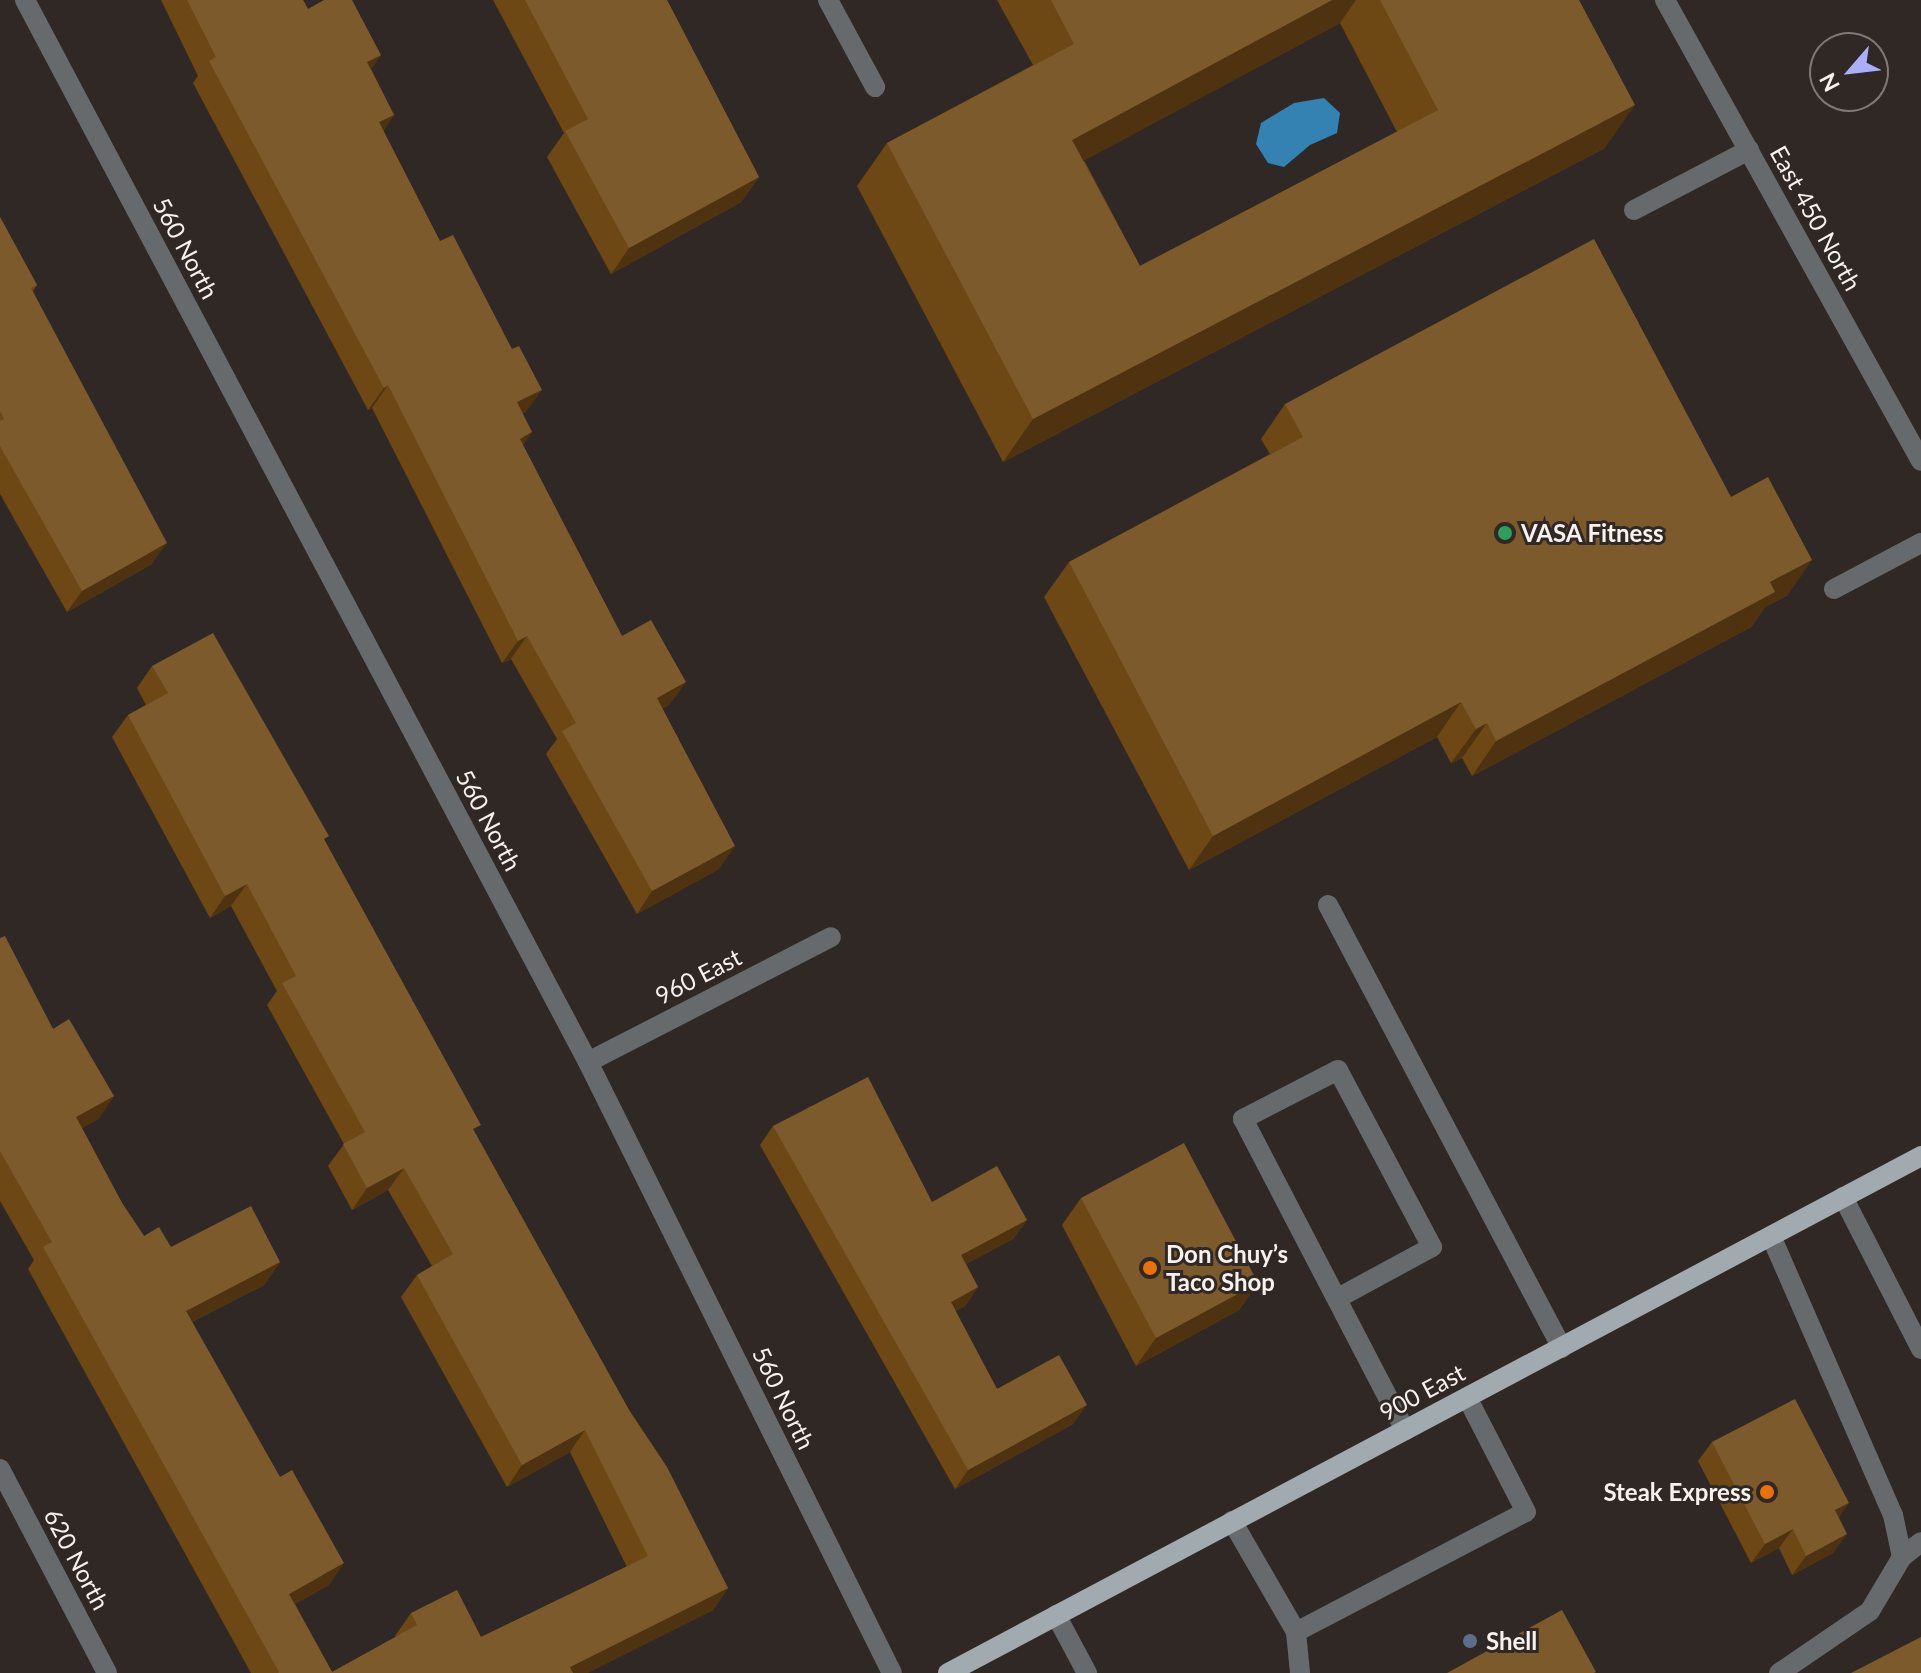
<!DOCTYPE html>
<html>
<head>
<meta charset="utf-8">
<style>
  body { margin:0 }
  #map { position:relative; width:1921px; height:1673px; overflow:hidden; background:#302824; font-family:Lato,sans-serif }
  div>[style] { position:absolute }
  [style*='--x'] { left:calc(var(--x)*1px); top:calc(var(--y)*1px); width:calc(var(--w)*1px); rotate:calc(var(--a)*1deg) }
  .water>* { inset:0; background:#3382b2 }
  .minor>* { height:20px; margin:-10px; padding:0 10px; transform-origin:10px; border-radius:10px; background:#666a6c }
  .major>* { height:20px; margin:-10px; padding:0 10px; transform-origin:10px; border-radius:10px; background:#a1aaae }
  .wall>* { inset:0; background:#6d4814 }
  .shaded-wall>* { inset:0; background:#4f3310 }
  .building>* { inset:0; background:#7c5a2b }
  .dots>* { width:22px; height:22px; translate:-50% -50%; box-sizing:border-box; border:4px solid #302824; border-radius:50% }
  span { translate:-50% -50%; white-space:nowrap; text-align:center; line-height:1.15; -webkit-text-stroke:6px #302824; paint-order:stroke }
  .street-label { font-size:24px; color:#f8f2ef }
  .poi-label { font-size:24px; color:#f8f2ef; font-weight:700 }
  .left { translate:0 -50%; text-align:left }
  .right { translate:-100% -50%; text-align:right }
  .north { position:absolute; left:1809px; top:32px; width:80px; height:80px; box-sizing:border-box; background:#302824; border:2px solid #807975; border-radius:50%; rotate:242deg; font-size:22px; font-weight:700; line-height:32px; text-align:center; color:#f8f2ef }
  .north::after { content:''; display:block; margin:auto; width:28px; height:36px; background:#abaffb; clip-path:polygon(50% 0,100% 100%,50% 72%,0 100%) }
</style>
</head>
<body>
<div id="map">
  <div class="water">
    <i style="clip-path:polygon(1324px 98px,1340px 113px,1337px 133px,1310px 145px,1284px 167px,1268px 163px,1256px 144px,1261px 123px,1294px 103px)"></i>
  </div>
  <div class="minor">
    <i style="--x:25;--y:0;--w:1202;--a:62.07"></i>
    <i style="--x:588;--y:1062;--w:682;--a:63.55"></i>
    <i style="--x:828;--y:0;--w:99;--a:61.6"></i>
    <i style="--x:1665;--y:0;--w:527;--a:60.96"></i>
    <i style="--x:1634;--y:210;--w:130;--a:-27.6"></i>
    <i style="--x:1834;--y:589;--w:98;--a:-27.9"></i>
    <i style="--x:1328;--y:905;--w:501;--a:62.16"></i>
    <i style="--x:588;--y:1062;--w:273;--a:-27.2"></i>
    <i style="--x:1843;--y:1197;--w:171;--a:62.8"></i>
    <i style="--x:1771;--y:1236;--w:305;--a:66.4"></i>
    <i style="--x:1893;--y:1515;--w:43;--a:77.9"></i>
    <i style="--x:1902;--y:1557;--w:63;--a:120.7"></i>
    <i style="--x:1870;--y:1611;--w:110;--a:145.7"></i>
    <i style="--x:1338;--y:1298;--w:107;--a:-28.5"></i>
    <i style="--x:1432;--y:1247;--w:200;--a:-118"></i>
    <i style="--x:1338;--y:1070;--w:107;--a:152.7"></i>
    <i style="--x:1243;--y:1119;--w:351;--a:62.5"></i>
    <i style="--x:0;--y:1469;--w:230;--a:62.3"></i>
    <i style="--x:1232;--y:1521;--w:128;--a:60"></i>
    <i style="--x:1296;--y:1632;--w:259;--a:-27.6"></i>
    <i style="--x:1526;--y:1512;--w:129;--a:-117.2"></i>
    <i style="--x:1902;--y:1557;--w:24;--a:-38"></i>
    <i style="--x:1056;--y:1615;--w:66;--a:61.9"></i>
    <i style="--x:1296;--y:1632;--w:41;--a:84.4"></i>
  </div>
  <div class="major">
    <i style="--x:948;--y:1673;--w:1102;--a:-27.98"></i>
  </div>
  <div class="wall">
    <i style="clip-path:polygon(161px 0,303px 0,308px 9px,381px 55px,371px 69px,394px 115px,383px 131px,526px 412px,523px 413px,523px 446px,622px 636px,670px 704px,662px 709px,719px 869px,637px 914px,546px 754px,557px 739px,511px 659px,502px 663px,372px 408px,368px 410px,193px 83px,198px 76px)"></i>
    <i style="clip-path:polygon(493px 0,667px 0,759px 177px,741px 202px,611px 274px,547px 157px,564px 133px)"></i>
    <i style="clip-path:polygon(evenodd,997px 0,1579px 0,1605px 148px,1003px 462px,857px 186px,887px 143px,1033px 65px,997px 0,1340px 23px,1397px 132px,1140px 266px,1084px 160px,1340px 23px)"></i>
    <i style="clip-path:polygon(0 217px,37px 285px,33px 291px,152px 564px,67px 612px,0 494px)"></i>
    <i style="clip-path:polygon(1285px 404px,1788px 595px,1765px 607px,1751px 627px,1472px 776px,1462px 758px,1451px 763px,1437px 737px,1189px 870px,1044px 597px,1069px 562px,1270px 454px,1261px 439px)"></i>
    <i style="clip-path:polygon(152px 666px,325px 842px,475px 1133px,728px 1588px,713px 1610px,587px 1673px,251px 1673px,28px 1269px,34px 1260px,0 1201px,0 938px,53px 1029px,114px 1096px,98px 1119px,82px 1128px,122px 1203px,144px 1236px,171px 1247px,280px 1262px,264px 1285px,192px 1322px,329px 1585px,295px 1604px,332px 1672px,396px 1637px,395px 1636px,411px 1613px,481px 1637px,627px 1567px,570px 1452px,507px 1487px,401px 1297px,417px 1275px,432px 1266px,388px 1190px,352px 1210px,328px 1166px,344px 1144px,267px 1005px,277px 991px,231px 906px,210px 918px,112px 737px,128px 715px,146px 705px,137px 688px)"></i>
    <i style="clip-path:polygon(773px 1126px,932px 1202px,1027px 1220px,1013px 1239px,966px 1264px,978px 1287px,965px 1306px,955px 1311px,997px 1389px,1073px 1424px,955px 1489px,760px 1145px)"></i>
    <i style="clip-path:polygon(1081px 1198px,1258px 1283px,1239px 1310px,1136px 1366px,1062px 1225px)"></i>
    <i style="clip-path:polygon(1712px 1442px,1839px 1518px,1833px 1553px,1792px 1575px,1779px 1548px,1751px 1563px,1698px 1461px)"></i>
  </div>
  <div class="shaded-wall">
    <i style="clip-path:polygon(1332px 0,1356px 0,1340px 23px,1043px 183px,1072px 140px)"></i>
    <i style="clip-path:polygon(381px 55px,365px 78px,367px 62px)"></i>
    <i style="clip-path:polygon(1635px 105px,1605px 148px,1003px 462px,1033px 419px)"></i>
    <i style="clip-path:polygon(394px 115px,379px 137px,379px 122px)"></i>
    <i style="clip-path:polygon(759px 177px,741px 202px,611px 274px,629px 248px)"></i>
    <i style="clip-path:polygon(388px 385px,372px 408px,368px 410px,384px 388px)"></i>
    <i style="clip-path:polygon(542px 390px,526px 412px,502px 424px,517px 402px)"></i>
    <i style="clip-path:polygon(532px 432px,517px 455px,520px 439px)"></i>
    <i style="clip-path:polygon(167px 543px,152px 564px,67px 612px,82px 591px)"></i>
    <i style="clip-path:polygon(1812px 560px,1788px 595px,1765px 607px,1751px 627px,1472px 776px,1496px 741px,1770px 582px)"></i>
    <i style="clip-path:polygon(527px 636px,511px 659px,502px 663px,518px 641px)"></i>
    <i style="clip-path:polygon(686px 682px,670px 704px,641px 721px,657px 698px)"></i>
    <i style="clip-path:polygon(1461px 702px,1437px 737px,1189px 870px,1213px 836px)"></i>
    <i style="clip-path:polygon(1487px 723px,1462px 758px,1451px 763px,1476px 729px)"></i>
    <i style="clip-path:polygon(735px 846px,719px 869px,637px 914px,652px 891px)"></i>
    <i style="clip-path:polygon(247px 884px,231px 906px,210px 918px,225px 896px)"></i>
    <i style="clip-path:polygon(114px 1096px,98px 1119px,60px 1140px,76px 1117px)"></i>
    <i style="clip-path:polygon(404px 1168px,388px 1190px,352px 1210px,367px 1188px)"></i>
    <i style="clip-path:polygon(1027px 1220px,1013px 1239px,947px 1274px,961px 1255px)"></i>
    <i style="clip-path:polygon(280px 1262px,264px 1285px,170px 1333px,186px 1311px)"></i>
    <i style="clip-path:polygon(1258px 1283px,1239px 1310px,1136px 1366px,1156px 1338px)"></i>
    <i style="clip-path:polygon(978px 1287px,965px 1306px,937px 1321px,951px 1302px)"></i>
    <i style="clip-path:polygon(1087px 1405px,1073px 1424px,955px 1489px,968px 1470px)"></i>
    <i style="clip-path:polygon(585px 1430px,570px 1452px,507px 1487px,522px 1465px)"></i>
    <i style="clip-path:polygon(1849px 1503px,1836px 1522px,1835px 1510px)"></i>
    <i style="clip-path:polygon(1793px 1529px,1779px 1548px,1751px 1563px,1765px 1544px)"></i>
    <i style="clip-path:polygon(1847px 1534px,1833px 1553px,1792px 1575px,1806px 1556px)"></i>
    <i style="clip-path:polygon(344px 1563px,329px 1585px,274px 1616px,289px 1594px)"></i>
    <i style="clip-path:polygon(728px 1588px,713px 1610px,587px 1673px,566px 1673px,570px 1667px)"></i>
  </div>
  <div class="building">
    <i style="clip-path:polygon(187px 0,303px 0,308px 9px,324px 0,352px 0,381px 55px,367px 62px,394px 115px,379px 122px,440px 241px,453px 235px,512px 349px,519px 346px,542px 390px,517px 402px,532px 432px,520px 439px,622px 636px,651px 620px,686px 682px,657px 698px,735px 846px,652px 891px,562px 731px,576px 723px,527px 636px,518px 641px,388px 385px,384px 388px,209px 61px,216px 57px)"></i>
    <i style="clip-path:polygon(525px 0,667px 0,759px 177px,629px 248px,565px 131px,588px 119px)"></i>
    <i style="clip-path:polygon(1051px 0,1332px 0,1072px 140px,1140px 266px,1438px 110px,1380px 0,1579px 0,1635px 105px,1033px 419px,887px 143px,1074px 44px)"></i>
    <i style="clip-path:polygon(0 217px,37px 285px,31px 288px,167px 543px,82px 591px,0 446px,0 421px,4px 419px,0 411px)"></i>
    <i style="clip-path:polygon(1594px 239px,1731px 497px,1768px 477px,1812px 560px,1770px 582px,1775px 592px,1496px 741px,1487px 723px,1476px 729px,1461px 702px,1213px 836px,1069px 562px,1303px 437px,1285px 404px)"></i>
    <i style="clip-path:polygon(213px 633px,329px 836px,324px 839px,481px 1125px,473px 1129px,629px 1410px,667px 1467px,728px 1588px,570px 1667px,573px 1673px,278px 1673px,279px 1672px,43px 1247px,52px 1242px,0 1151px,0 938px,5px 936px,53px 1029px,69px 1019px,114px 1096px,76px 1117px,122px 1203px,144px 1236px,159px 1227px,171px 1247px,251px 1206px,280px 1262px,186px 1311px,280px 1477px,292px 1470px,344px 1563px,289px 1594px,332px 1672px,417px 1625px,411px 1613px,457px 1590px,481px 1637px,648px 1556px,585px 1430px,522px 1465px,417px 1275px,453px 1254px,404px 1168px,367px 1188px,343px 1144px,365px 1132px,282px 983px,296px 976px,247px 884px,225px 896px,128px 715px,168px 693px,152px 666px)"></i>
    <i style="clip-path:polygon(868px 1077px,932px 1202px,997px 1166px,1027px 1220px,961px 1255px,978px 1287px,951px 1302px,997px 1389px,1059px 1355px,1087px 1405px,968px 1470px,773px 1126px)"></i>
    <i style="clip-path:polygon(1184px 1143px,1258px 1283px,1156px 1338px,1081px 1198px)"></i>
    <i style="clip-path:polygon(1795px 1399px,1849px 1503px,1835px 1510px,1847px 1534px,1806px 1556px,1793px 1529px,1765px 1544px,1712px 1442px)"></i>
    <i style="clip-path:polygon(1562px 1610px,1596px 1672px,1594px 1673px,1447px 1673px)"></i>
    <i style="clip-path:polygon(1921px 1637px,1921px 1673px,1851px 1673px)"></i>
  </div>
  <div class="dots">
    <i style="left:1505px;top:533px;background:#2e9e5b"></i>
    <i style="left:1150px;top:1268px;background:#e8710a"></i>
    <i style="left:1767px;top:1492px;background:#e8710a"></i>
    <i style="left:1470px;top:1641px;background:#5c6f8a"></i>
  </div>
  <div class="street-label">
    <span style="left:1816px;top:218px;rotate:61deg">East 450 North</span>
    <span style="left:186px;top:248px;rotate:62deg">560 North</span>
    <span style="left:489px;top:820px;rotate:62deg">560 North</span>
    <span style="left:698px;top:976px;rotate:-27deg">960 East</span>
    <span style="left:1422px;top:1392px;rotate:-28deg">900 East</span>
    <span style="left:784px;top:1398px;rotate:64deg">560 North</span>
    <span style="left:77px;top:1559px;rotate:62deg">620 North</span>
  </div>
  <div class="poi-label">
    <span class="left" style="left:1521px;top:533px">VASA Fitness</span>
    <span class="left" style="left:1166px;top:1268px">Don Chuy’s<br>Taco Shop</span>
    <span class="right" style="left:1751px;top:1492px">Steak Express</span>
    <span class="left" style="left:1486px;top:1641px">Shell</span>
  </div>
  <div class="north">N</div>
</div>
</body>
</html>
